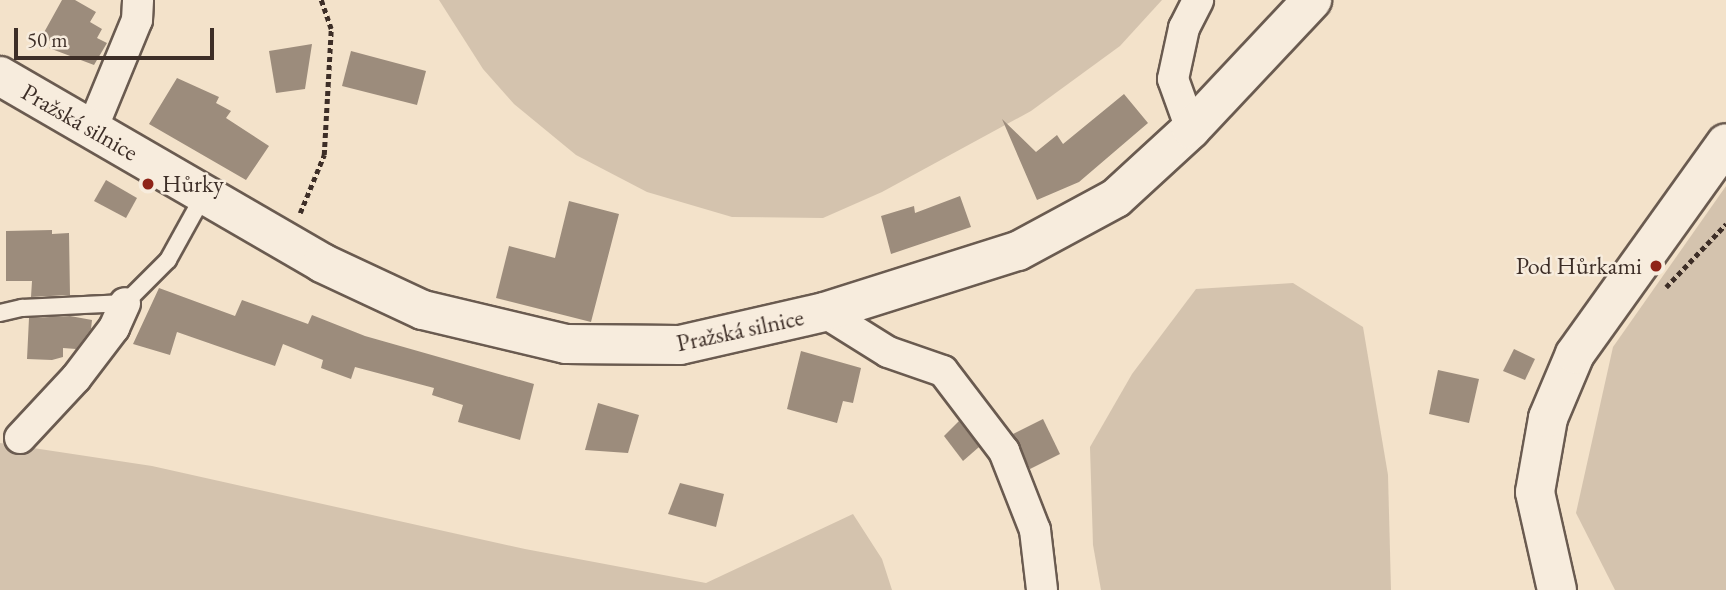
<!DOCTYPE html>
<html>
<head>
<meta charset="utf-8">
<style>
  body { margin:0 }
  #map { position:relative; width:1726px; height:590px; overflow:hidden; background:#f3e2ca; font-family:"EB Garamond",serif }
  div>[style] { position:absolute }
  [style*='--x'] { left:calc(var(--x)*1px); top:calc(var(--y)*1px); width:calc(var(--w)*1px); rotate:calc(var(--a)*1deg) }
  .green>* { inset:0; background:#d4c3ae }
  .building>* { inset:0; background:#9c8c7c }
  .path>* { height:4.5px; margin-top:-2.25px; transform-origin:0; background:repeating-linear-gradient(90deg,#3d2e27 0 5px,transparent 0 8.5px) }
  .roads { filter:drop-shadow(2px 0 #6a5b50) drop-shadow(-2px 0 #6a5b50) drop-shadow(0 2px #6a5b50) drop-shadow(0 -2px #6a5b50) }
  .lane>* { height:16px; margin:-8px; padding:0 8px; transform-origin:8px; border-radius:8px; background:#f7ecdd }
  .street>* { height:30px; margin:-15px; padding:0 15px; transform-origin:15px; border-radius:15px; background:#f7ecdd }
  .secondary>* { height:38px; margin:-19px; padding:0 19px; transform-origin:19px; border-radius:19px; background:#f7ecdd }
  .dots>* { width:19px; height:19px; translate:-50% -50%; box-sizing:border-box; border:4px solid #f7ecdd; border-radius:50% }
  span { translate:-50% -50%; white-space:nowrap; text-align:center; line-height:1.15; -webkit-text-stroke:5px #f7ecdd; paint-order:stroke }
  .street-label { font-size:24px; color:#3d2e27 }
  .poi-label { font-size:24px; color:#3d2e27 }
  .left { translate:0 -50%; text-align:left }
  .right { translate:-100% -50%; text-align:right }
  .scale { position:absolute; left:14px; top:28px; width:200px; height:32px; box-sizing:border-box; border:4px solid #3d2e27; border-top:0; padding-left:9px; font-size:21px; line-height:24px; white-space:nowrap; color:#3d2e27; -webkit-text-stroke:5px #f7ecdd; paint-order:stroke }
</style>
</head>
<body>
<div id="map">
  <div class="green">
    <i style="clip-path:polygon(439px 0,1162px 0,1120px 46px,1031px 111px,882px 192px,823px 218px,732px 217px,647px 192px,576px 155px,514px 104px,483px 69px)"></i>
    <i style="clip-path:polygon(1726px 186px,1726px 590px,1615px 590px,1576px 513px,1613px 347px)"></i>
    <i style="clip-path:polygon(1293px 283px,1363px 327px,1388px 475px,1391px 590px,1101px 590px,1093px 545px,1090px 447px,1132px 374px,1196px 289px)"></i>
    <i style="clip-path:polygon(0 443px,152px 466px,525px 549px,706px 583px,853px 514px,882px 559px,892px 590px,0 590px)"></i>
  </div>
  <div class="building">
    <i style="clip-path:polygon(62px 0,75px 0,96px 12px,90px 22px,102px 29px,97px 38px,107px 43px,94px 65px,49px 48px,52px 42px,42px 36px)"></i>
    <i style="clip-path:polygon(312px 44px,305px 89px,276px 93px,269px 51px)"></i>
    <i style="clip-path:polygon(351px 51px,426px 71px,417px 105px,342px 86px)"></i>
    <i style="clip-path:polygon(177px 78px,219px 97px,216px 103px,231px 111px,226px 118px,269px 146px,246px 180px,149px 124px)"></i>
    <i style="clip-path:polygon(1124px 94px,1148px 123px,1079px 182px,1037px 200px,1002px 119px,1036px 152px,1057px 135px,1063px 144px)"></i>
    <i style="clip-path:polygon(106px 180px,137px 198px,126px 218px,94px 201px)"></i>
    <i style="clip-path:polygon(960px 196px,971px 227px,891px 254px,881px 216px,914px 206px,915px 213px)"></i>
    <i style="clip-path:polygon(569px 201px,619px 214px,591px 322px,496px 298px,509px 246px,555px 258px)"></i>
    <i style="clip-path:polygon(52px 230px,52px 234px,69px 233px,70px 295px,31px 297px,32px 281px,6px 281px,6px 231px)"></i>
    <i style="clip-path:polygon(159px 288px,235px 316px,242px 300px,308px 324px,312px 315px,365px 336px,534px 384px,520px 440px,458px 422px,463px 405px,432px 395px,434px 388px,355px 367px,351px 379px,321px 368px,323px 360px,283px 344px,275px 366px,177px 332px,170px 355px,133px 344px)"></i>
    <i style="clip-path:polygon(70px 316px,92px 320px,91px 329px,76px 349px,63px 348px,63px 357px,52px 360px,27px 359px,29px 318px)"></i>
    <i style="clip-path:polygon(1514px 349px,1535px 359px,1525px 380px,1503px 371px)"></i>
    <i style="clip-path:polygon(801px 351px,861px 368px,853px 403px,843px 401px,837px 423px,787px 409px)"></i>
    <i style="clip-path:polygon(1438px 370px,1479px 379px,1469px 423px,1429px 414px)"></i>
    <i style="clip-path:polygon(598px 403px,639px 415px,628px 453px,585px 450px)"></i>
    <i style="clip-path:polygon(1043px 419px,1060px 454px,1030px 469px,1013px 434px)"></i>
    <i style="clip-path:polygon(959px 421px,979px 447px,963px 461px,944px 436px)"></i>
    <i style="clip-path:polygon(680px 483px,724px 494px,716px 527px,668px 514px)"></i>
  </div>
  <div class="path">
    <i style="--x:300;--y:213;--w:63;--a:-67.5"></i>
    <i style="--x:324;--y:155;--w:126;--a:-86.8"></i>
    <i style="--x:331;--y:29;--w:31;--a:-109"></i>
    <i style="--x:1666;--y:287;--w:87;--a:-46.4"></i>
  </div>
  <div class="roads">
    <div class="lane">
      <i style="--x:0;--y:313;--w:23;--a:-13"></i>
      <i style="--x:22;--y:308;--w:103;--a:-2.8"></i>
      <i style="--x:125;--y:303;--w:61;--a:-45"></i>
      <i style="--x:168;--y:260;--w:77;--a:-61.1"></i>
    </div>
    <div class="street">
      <i style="--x:92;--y:129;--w:118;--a:-67.6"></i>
      <i style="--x:137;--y:20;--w:20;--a:-87"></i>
      <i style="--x:1191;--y:129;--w:53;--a:-109.8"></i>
      <i style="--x:1173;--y:79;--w:52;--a:-77.8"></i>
      <i style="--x:1184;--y:28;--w:31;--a:-63"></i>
      <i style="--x:824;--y:312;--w:75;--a:32"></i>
      <i style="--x:888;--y:352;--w:58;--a:19.1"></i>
      <i style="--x:943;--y:371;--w:101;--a:52.7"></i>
      <i style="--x:1004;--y:451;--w:85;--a:68.6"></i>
      <i style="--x:1035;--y:530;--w:60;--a:83.3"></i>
      <i style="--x:20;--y:438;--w:82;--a:-47"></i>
      <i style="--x:76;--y:378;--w:63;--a:-52.8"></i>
      <i style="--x:114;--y:328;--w:27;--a:-66"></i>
    </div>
    <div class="secondary">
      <i style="--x:0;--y:76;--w:372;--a:30.1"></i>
      <i style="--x:322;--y:263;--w:111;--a:25"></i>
      <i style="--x:423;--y:310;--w:147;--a:13.4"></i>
      <i style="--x:566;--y:344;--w:114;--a:0.5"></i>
      <i style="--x:680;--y:345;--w:148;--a:-12.9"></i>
      <i style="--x:824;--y:312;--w:203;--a:-17.5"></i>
      <i style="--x:1018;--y:251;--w:111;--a:-28.4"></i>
      <i style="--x:1116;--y:198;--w:102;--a:-42.6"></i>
      <i style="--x:1191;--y:129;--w:177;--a:-46.8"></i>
      <i style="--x:1557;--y:590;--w:100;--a:-102.7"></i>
      <i style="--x:1535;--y:492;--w:75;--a:-80"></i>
      <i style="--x:1548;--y:418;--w:69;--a:-67.1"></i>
      <i style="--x:1575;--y:354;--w:259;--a:-54.4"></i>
    </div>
  </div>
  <div class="dots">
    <i style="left:148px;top:184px;background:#8f2418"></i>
    <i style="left:1656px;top:266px;background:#8f2418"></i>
  </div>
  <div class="street-label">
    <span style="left:80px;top:122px;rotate:30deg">Pražská silnice</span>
    <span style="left:740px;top:330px;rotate:-12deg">Pražská silnice</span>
  </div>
  <div class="poi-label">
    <span class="left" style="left:162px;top:184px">Hůrky</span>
    <span class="right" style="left:1642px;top:266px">Pod Hůrkami</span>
  </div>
  <div class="scale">50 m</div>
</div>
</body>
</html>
